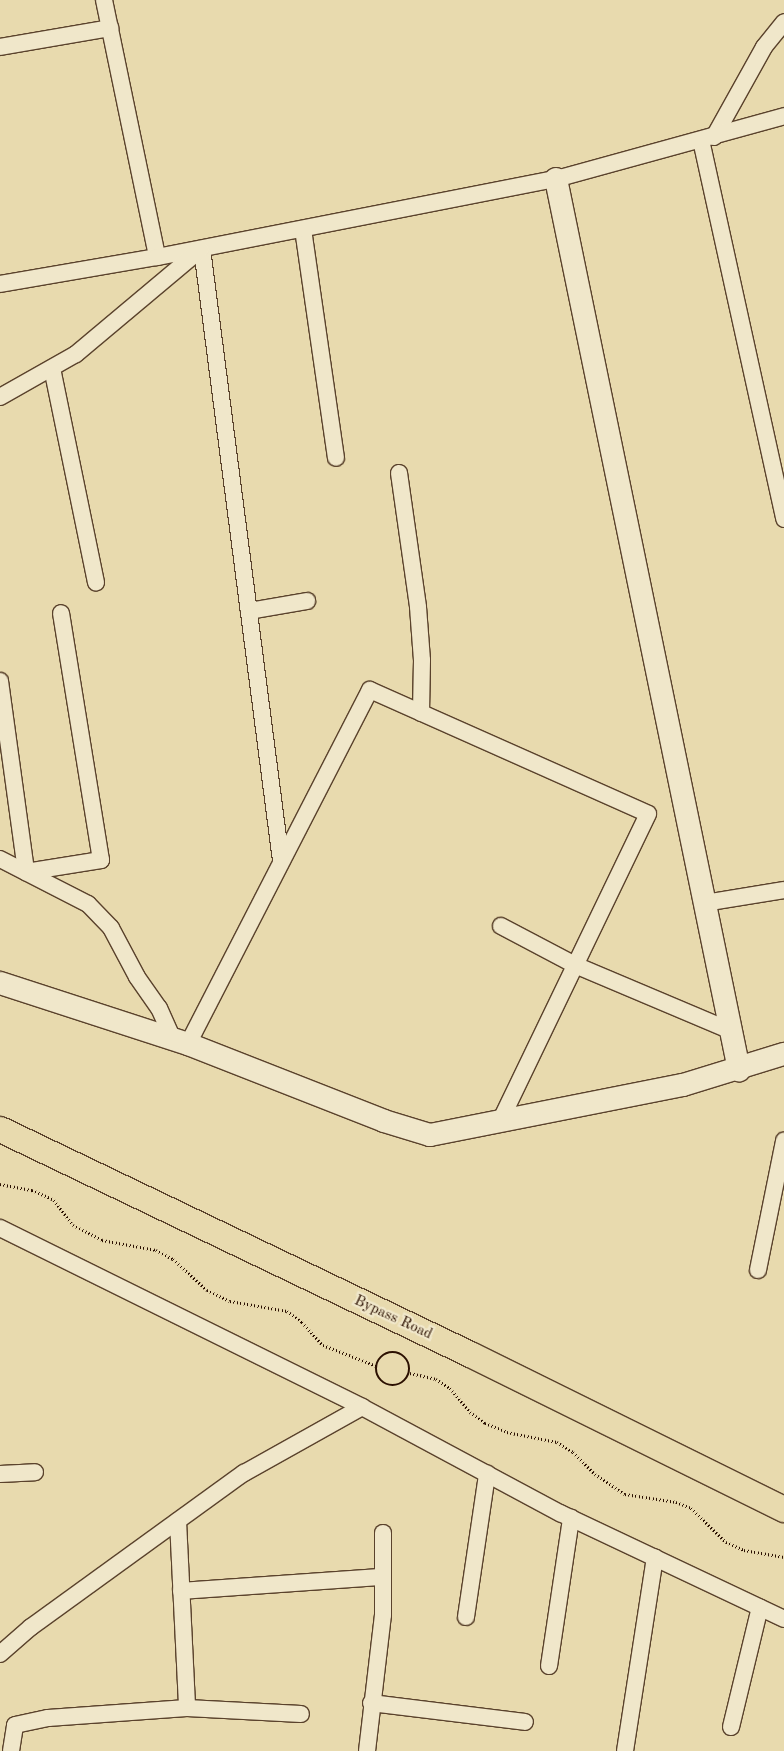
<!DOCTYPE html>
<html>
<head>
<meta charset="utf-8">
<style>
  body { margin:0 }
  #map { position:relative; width:784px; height:1751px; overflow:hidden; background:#e8daae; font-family:"Old Standard TT",serif }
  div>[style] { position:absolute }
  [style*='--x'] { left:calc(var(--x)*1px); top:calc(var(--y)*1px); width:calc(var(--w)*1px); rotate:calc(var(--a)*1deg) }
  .path>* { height:2.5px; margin-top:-1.25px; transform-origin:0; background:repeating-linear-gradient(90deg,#2b1001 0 1px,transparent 0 3.5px) }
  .path>.ring { margin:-1.25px; padding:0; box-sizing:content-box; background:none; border:2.5px solid #2b1001; border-radius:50% }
  .roads { filter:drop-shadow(1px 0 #5a422c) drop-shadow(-1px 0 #5a422c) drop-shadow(0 1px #5a422c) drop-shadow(0 -1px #5a422c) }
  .street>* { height:16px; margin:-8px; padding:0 8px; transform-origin:8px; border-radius:8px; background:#f0e7ca }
  .secondary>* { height:22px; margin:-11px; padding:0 11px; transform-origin:11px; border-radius:11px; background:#f0e7ca }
  .primary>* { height:25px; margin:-12.5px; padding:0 12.5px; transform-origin:12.5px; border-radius:12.5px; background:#e8daae }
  span { translate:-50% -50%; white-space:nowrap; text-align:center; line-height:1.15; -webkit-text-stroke:4.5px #f0e7ca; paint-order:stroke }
  .street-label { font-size:15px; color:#2b1001 }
</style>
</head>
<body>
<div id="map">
  <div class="path">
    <i style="--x:0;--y:1184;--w:33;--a:11"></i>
    <i style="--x:32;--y:1190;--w:24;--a:24"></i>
    <i style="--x:54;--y:1200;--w:31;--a:53"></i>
    <i style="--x:73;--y:1225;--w:33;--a:27"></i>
    <i style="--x:102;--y:1240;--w:55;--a:10.5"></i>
    <i style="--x:156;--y:1250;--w:19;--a:28"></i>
    <i style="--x:173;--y:1259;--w:46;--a:42.4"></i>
    <i style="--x:207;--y:1290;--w:25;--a:26"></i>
    <i style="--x:230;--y:1301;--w:58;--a:10"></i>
    <i style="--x:287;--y:1311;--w:19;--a:36"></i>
    <i style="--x:302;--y:1322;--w:31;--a:48"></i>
    <i style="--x:323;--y:1345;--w:58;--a:21.3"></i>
    <i class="ring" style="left:376px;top:1352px;width:31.5px;height:31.5px"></i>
    <i style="--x:410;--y:1373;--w:27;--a:13"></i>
    <i style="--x:436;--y:1379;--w:17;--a:33"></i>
    <i style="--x:450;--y:1388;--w:31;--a:50"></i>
    <i style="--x:470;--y:1412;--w:19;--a:36"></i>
    <i style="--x:485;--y:1423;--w:24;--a:22"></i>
    <i style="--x:507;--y:1432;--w:51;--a:11.3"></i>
    <i style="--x:557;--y:1442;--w:19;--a:32"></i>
    <i style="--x:573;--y:1452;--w:31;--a:45"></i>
    <i style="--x:595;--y:1474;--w:36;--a:34"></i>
    <i style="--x:625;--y:1494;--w:52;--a:8.9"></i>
    <i style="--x:676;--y:1502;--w:16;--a:22"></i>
    <i style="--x:691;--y:1508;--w:49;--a:44.2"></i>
    <i style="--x:726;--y:1542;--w:20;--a:24"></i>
    <i style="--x:744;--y:1550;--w:41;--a:9.9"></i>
  </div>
  <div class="roads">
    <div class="street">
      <i style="--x:104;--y:0;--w:262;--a:78.3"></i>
      <i style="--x:0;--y:47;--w:112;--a:-9.8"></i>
      <i style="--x:714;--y:137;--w:103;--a:-60.9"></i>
      <i style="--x:764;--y:47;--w:32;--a:-51"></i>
      <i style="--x:701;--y:140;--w:388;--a:77.6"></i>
      <i style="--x:303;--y:229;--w:231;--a:81.8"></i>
      <i style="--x:202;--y:249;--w:617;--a:82.64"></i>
      <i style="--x:0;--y:284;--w:159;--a:-9.8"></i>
      <i style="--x:157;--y:257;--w:407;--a:-11.1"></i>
      <i style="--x:556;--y:179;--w:237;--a:-15.4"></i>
      <i style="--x:52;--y:368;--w:219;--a:78.4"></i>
      <i style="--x:0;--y:397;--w:87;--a:-29.5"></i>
      <i style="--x:76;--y:354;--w:163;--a:-40"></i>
      <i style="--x:399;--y:473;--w:135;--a:81.9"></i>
      <i style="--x:418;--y:607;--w:53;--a:85.7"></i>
      <i style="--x:422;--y:660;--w:53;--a:91.1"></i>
      <i style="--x:249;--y:611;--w:59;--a:-9.8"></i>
      <i style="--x:0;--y:681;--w:193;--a:82.2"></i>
      <i style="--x:26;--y:872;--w:76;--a:-9.1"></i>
      <i style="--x:101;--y:860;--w:250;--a:-99.2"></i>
      <i style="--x:0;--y:859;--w:99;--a:27.1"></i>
      <i style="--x:88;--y:904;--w:33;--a:46"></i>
      <i style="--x:111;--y:928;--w:55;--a:62"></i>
      <i style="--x:137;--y:977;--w:38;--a:55"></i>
      <i style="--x:159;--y:1008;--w:34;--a:66"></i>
      <i style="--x:704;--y:903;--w:81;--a:-9.2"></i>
      <i style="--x:501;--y:926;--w:84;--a:27.8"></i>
      <i style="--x:575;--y:965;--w:169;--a:22.9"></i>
      <i style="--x:188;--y:1044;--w:398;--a:-62.8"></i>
      <i style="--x:370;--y:690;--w:304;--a:24"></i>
      <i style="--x:648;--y:814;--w:341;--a:115.7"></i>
      <i style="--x:0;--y:1228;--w:404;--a:26.3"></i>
      <i style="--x:362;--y:1407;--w:225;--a:28.2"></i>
      <i style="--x:560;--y:1513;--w:248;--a:25.3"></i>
      <i style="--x:758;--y:1270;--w:132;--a:-78.6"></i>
      <i style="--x:0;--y:1474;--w:35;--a:-3"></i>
      <i style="--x:178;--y:1521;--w:187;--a:87.2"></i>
      <i style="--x:181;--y:1591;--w:202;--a:-4"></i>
      <i style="--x:466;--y:1617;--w:145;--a:-81.6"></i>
      <i style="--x:0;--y:1654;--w:41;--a:-41.1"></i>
      <i style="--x:31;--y:1627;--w:263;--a:-35.9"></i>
      <i style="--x:244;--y:1473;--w:135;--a:-29.2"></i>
      <i style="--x:549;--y:1666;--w:150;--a:-81.5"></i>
      <i style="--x:371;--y:1703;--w:155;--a:7"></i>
      <i style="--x:731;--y:1727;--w:123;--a:-76.4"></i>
      <i style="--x:11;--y:1751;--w:26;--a:-81"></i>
      <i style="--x:15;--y:1725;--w:34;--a:-12"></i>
      <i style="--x:48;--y:1718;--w:139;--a:-4.1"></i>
      <i style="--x:187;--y:1708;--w:114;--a:3"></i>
      <i style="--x:367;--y:1751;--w:137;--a:-83.3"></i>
      <i style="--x:383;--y:1615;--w:82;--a:-90"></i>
      <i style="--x:625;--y:1751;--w:196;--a:-81.2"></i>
    </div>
    <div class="secondary">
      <i style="--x:556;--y:179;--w:910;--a:78.39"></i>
      <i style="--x:0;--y:983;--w:198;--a:18"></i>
      <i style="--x:188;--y:1044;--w:211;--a:21.4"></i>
      <i style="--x:384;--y:1121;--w:48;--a:16.9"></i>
      <i style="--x:430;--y:1135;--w:258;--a:-11.2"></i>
      <i style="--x:683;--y:1085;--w:106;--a:-17.1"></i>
    </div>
    <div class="primary">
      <i style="--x:0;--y:1129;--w:523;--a:25.59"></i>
      <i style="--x:472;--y:1355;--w:348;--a:26.3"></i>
    </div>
  </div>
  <div class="street-label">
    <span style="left:393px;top:1318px;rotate:25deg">Bypass Road</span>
  </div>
</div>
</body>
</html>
